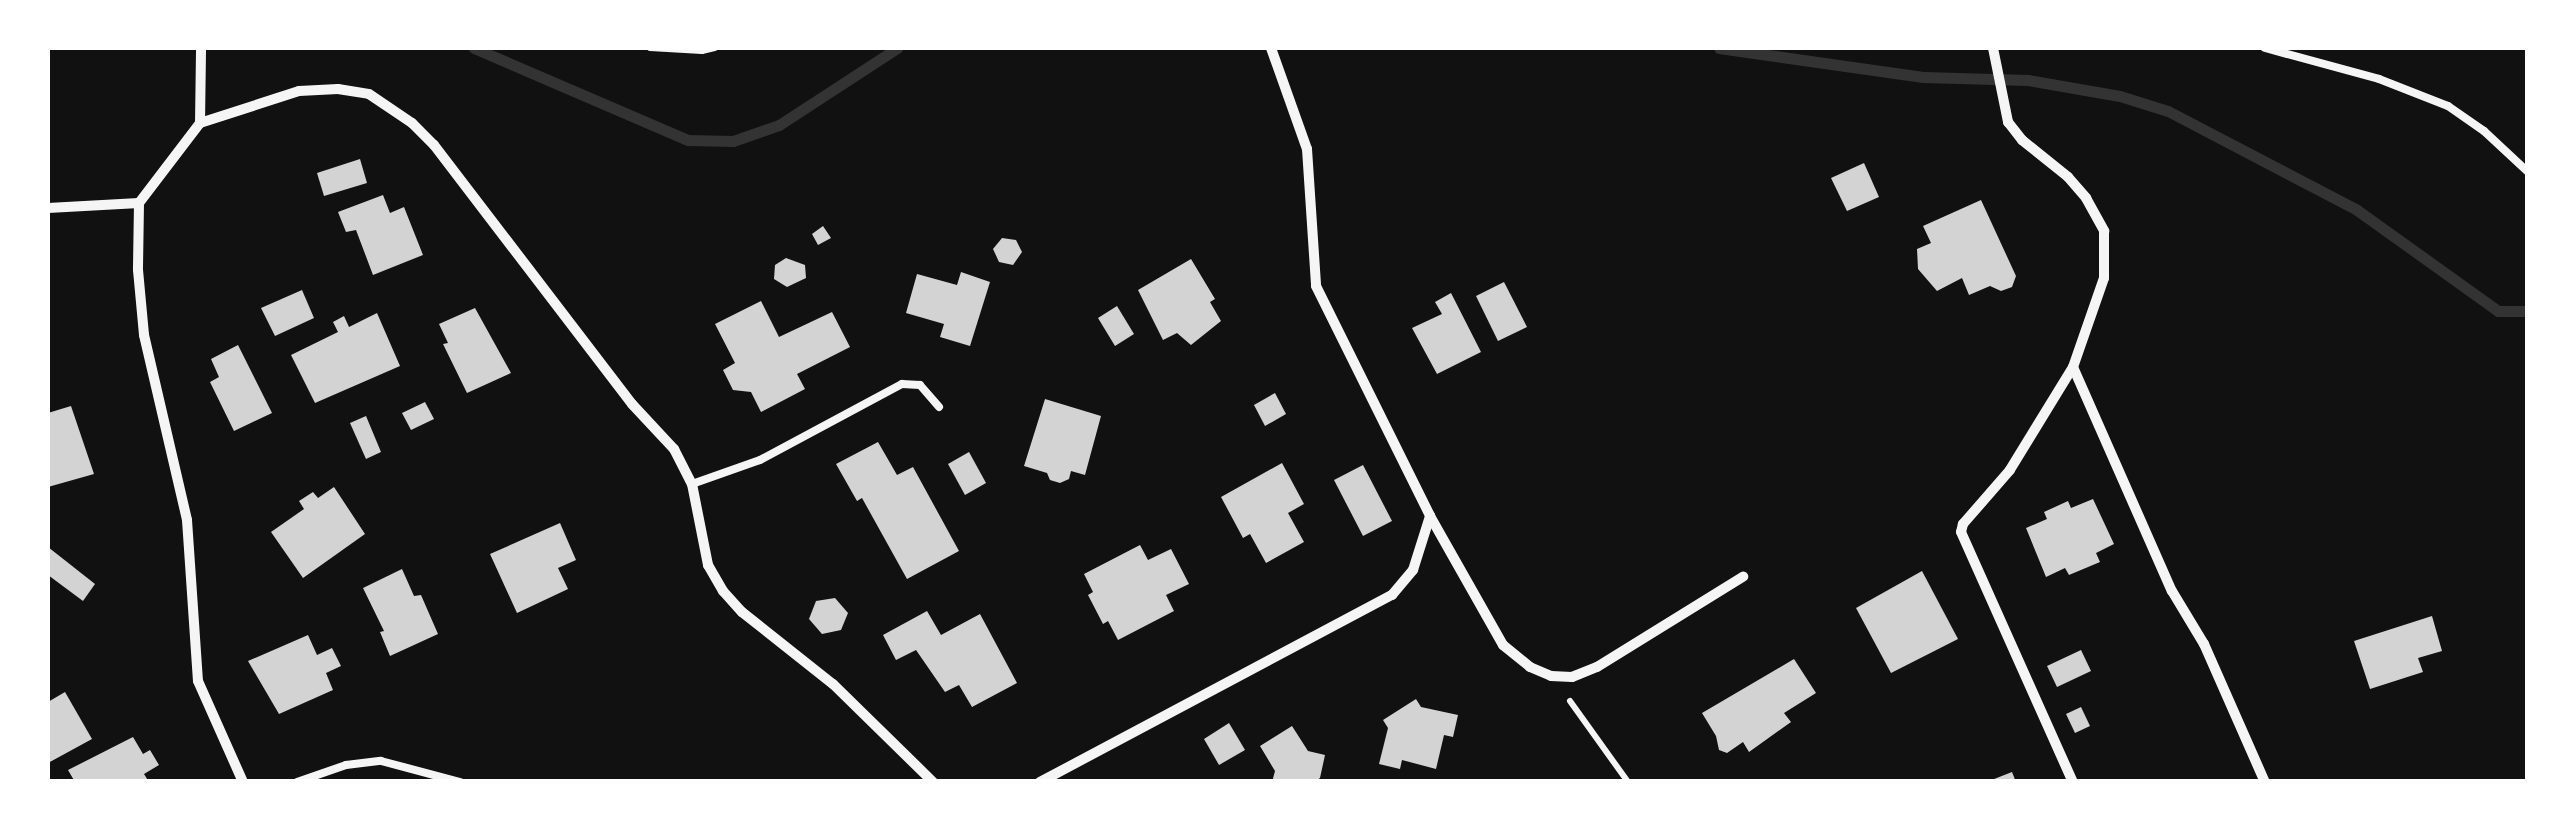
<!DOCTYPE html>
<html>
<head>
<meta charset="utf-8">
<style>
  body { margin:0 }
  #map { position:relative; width:2575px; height:829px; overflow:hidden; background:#111; font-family:"Fira Sans",sans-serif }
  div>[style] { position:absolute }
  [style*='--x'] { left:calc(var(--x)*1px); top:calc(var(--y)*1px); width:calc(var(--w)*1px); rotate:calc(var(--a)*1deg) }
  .stream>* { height:11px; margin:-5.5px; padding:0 5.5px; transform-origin:5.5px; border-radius:5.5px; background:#333 }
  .building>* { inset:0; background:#d3d3d3 }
  .path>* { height:6px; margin:-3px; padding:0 3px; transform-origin:3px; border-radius:3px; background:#f5f5f5 }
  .service>* { height:8px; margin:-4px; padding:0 4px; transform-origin:4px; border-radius:4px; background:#f5f5f5 }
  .minor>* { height:10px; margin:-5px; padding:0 5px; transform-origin:5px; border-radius:5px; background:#f5f5f5 }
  span { translate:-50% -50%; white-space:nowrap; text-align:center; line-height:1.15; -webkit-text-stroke:9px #fff; paint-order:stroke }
  .frame { position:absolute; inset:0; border:50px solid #fff; pointer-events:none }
</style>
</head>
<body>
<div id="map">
  <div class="stream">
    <i style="--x:474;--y:48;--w:233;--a:23.3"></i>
    <i style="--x:688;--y:140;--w:45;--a:1.3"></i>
    <i style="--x:733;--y:141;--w:49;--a:-19.2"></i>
    <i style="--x:779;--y:125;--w:141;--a:-33.1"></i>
    <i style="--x:1719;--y:48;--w:206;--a:8.1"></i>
    <i style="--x:1923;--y:77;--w:105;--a:1.6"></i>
    <i style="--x:2028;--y:80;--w:93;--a:9.9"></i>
    <i style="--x:2120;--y:96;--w:50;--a:17.4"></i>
    <i style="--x:2168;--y:111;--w:213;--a:27.6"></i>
    <i style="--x:2357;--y:210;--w:173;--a:35.6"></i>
    <i style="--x:2498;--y:311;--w:30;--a:0"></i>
  </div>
  <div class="building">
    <i style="clip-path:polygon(360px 159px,367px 183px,324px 196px,317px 173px)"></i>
    <i style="clip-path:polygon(1864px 163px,1879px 197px,1847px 211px,1831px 178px)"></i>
    <i style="clip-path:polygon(383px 195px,390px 213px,404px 207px,423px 255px,373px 275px,356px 230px,346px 232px,338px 212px)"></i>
    <i style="clip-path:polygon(1981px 200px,2016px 276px,2012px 287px,2001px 291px,1990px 286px,1969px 295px,1962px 278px,1937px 291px,1918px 269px,1917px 249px,1931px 243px,1923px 226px)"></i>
    <i style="clip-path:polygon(823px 226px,831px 238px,818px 245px,812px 234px)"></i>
    <i style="clip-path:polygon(1002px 238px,1016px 240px,1022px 252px,1013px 265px,999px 262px,993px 249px)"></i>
    <i style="clip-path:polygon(786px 258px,805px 265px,806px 278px,787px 287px,774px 279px,775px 265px)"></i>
    <i style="clip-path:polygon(1191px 259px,1215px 299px,1210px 302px,1221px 321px,1191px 345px,1177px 333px,1163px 340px,1138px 290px)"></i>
    <i style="clip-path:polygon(961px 272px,990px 282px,970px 346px,940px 337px,944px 324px,906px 313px,917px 274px,957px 285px)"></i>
    <i style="clip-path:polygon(1504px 282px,1527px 327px,1498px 341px,1476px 296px)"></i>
    <i style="clip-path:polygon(302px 290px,314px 318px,275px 336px,261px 308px)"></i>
    <i style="clip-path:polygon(1451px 293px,1481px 352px,1437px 374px,1412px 328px,1442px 314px,1435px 302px)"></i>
    <i style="clip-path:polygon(761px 301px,779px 337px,832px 312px,850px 347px,797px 374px,805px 389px,761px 412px,751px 392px,733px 390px,723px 370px,735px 363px,715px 324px)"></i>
    <i style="clip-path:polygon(1117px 306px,1134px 334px,1115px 346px,1098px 318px)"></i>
    <i style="clip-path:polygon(475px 308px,511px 373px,467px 393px,443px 344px,448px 343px,439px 324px)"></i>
    <i style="clip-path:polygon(377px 313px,400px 366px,315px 403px,291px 355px,338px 332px,333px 322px,344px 316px,349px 327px)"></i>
    <i style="clip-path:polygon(238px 345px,272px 413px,234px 431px,210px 382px,219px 377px,211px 359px)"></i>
    <i style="clip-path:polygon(1275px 393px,1286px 414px,1265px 426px,1254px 405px)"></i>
    <i style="clip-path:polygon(1045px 399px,1101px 416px,1085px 475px,1071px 471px,1069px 479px,1060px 483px,1050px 480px,1047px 473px,1024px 466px)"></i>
    <i style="clip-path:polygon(425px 402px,434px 419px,411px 430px,402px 413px)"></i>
    <i style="clip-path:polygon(71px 406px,94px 474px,48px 487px,48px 413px)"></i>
    <i style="clip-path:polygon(366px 416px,381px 452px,366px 459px,350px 423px)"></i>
    <i style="clip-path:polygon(878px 442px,897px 475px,913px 467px,959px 551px,907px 579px,862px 498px,857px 501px,836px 464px)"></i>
    <i style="clip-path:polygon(969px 452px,986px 483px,965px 495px,948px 464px)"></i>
    <i style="clip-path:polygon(1282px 463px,1304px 504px,1288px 513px,1304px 542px,1266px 563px,1250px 534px,1243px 538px,1221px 497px)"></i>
    <i style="clip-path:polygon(1363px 465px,1392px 521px,1363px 536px,1334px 480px)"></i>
    <i style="clip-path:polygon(334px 487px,365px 534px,303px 578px,271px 532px,304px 509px,299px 501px,313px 492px,318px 498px)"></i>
    <i style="clip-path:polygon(2093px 499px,2114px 544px,2096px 553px,2100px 562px,2069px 575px,2065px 568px,2046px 577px,2026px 528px,2047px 519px,2044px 512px,2068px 501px,2071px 508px)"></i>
    <i style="clip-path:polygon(560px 523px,576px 560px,558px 568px,568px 589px,517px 613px,490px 554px)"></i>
    <i style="clip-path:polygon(1140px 545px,1148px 560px,1171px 549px,1189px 584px,1166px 595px,1174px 611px,1118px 640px,1108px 621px,1103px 624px,1088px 595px,1093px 592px,1084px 574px)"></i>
    <i style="clip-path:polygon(48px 547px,95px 584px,83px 601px,48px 575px)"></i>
    <i style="clip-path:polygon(402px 569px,414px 596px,421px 595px,438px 634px,390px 656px,380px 632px,384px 631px,363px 588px)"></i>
    <i style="clip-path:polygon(1922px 571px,1958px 639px,1891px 673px,1856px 608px)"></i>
    <i style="clip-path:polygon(835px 598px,848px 613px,841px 630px,822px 634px,809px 619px,816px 601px)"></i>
    <i style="clip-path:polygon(927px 611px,941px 635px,980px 614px,1017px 683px,972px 707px,959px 685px,945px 692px,916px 650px,896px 660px,883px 635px)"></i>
    <i style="clip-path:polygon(2432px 616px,2442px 651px,2418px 658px,2423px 672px,2370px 689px,2354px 641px)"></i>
    <i style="clip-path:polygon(308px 635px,317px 655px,332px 648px,341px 666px,326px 673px,333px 690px,279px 714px,248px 661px)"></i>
    <i style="clip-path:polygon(2081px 650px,2091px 671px,2057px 687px,2047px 666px)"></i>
    <i style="clip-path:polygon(1794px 659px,1816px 693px,1784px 713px,1791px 722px,1749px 752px,1743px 742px,1727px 753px,1719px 750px,1716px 736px,1702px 713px)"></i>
    <i style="clip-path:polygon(65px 692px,92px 739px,48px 763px,48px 702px)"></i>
    <i style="clip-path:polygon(1416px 699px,1421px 707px,1458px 715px,1453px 737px,1444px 735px,1436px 769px,1402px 760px,1400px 769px,1379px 764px,1388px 728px,1383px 720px)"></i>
    <i style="clip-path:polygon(2081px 707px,2090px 726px,2075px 733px,2066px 714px)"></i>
    <i style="clip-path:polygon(1229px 723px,1245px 750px,1219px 765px,1204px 739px)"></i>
    <i style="clip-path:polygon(1292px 726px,1308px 751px,1325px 755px,1320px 778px,1314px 782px,1272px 782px,1275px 771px,1260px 746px)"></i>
    <i style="clip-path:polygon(133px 737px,143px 754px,150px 750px,159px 765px,144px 774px,149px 782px,75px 782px,68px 770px)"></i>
    <i style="clip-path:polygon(2012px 772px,2016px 782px,1989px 782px,1989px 781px)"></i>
  </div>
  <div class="path">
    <i style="--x:650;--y:48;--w:52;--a:3.3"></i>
    <i style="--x:702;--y:51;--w:13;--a:-13"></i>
    <i style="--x:1570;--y:701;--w:100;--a:54.4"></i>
  </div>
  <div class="service">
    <i style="--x:2265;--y:48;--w:118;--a:15.2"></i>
    <i style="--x:2379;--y:79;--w:74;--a:21.4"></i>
    <i style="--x:2448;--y:106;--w:44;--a:34.8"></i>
    <i style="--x:2484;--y:131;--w:60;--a:43"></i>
    <i style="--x:692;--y:484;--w:72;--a:-19.4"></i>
    <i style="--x:760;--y:460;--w:161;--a:-28.2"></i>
    <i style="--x:902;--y:384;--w:18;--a:3"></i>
    <i style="--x:920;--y:385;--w:29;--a:49"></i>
    <i style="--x:297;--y:782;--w:52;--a:-19.1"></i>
    <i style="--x:346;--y:765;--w:35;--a:-7"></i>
    <i style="--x:381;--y:761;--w:82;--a:14.9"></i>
  </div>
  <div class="minor">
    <i style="--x:1271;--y:48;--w:107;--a:70.4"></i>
    <i style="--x:1307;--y:149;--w:137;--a:86.2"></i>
    <i style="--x:1316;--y:286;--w:257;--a:63.6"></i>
    <i style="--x:1430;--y:516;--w:148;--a:60.5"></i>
    <i style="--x:1503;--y:645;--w:35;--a:39"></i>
    <i style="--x:1530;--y:667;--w:23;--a:23"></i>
    <i style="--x:1551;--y:676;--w:21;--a:3"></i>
    <i style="--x:1572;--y:677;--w:27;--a:-22"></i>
    <i style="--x:1597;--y:667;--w:172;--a:-31.7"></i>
    <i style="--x:1993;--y:48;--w:76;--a:78.5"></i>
    <i style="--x:2008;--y:122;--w:23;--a:52"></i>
    <i style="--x:2022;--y:140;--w:59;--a:38.8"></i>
    <i style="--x:2068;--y:177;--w:28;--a:49"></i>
    <i style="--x:2086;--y:198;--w:38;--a:61"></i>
    <i style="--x:2104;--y:231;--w:47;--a:90"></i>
    <i style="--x:2104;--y:278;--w:94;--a:109.2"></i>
    <i style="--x:2073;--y:367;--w:121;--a:121.5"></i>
    <i style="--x:2010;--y:470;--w:72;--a:131"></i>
    <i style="--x:1963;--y:524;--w:8;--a:104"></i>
    <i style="--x:1961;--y:532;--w:274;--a:65.9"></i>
    <i style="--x:200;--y:123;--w:104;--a:-17.9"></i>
    <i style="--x:299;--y:91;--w:39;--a:-3"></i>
    <i style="--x:338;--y:89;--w:31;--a:9"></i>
    <i style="--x:369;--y:94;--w:52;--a:34"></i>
    <i style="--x:412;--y:123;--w:31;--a:45"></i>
    <i style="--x:434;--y:145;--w:326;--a:52.6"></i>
    <i style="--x:632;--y:404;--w:62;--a:47"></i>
    <i style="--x:674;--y:449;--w:39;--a:63"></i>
    <i style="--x:692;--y:484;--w:83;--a:78.8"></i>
    <i style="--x:708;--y:565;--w:30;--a:60"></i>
    <i style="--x:723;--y:591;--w:28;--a:48"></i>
    <i style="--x:742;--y:612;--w:116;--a:38.4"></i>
    <i style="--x:833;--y:684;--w:140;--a:44.4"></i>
    <i style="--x:139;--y:203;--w:67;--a:90.9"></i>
    <i style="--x:138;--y:270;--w:65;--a:84.7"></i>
    <i style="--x:144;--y:335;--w:190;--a:76.9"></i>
    <i style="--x:187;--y:520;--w:161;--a:86.1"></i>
    <i style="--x:198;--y:681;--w:111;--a:66"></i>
    <i style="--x:48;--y:208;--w:91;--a:-3.1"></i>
    <i style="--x:139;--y:203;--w:101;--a:-52.7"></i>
    <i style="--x:200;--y:123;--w:75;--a:-89.2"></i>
    <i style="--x:2073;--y:367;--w:245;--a:66.2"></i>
    <i style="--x:2172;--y:591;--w:62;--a:58.9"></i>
    <i style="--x:2204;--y:644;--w:151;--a:66.2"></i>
    <i style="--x:1040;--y:782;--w:399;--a:-28"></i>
    <i style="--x:1392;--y:595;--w:33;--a:-50"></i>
    <i style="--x:1413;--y:570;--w:57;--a:-72.5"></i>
  </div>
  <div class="frame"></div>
</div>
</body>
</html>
